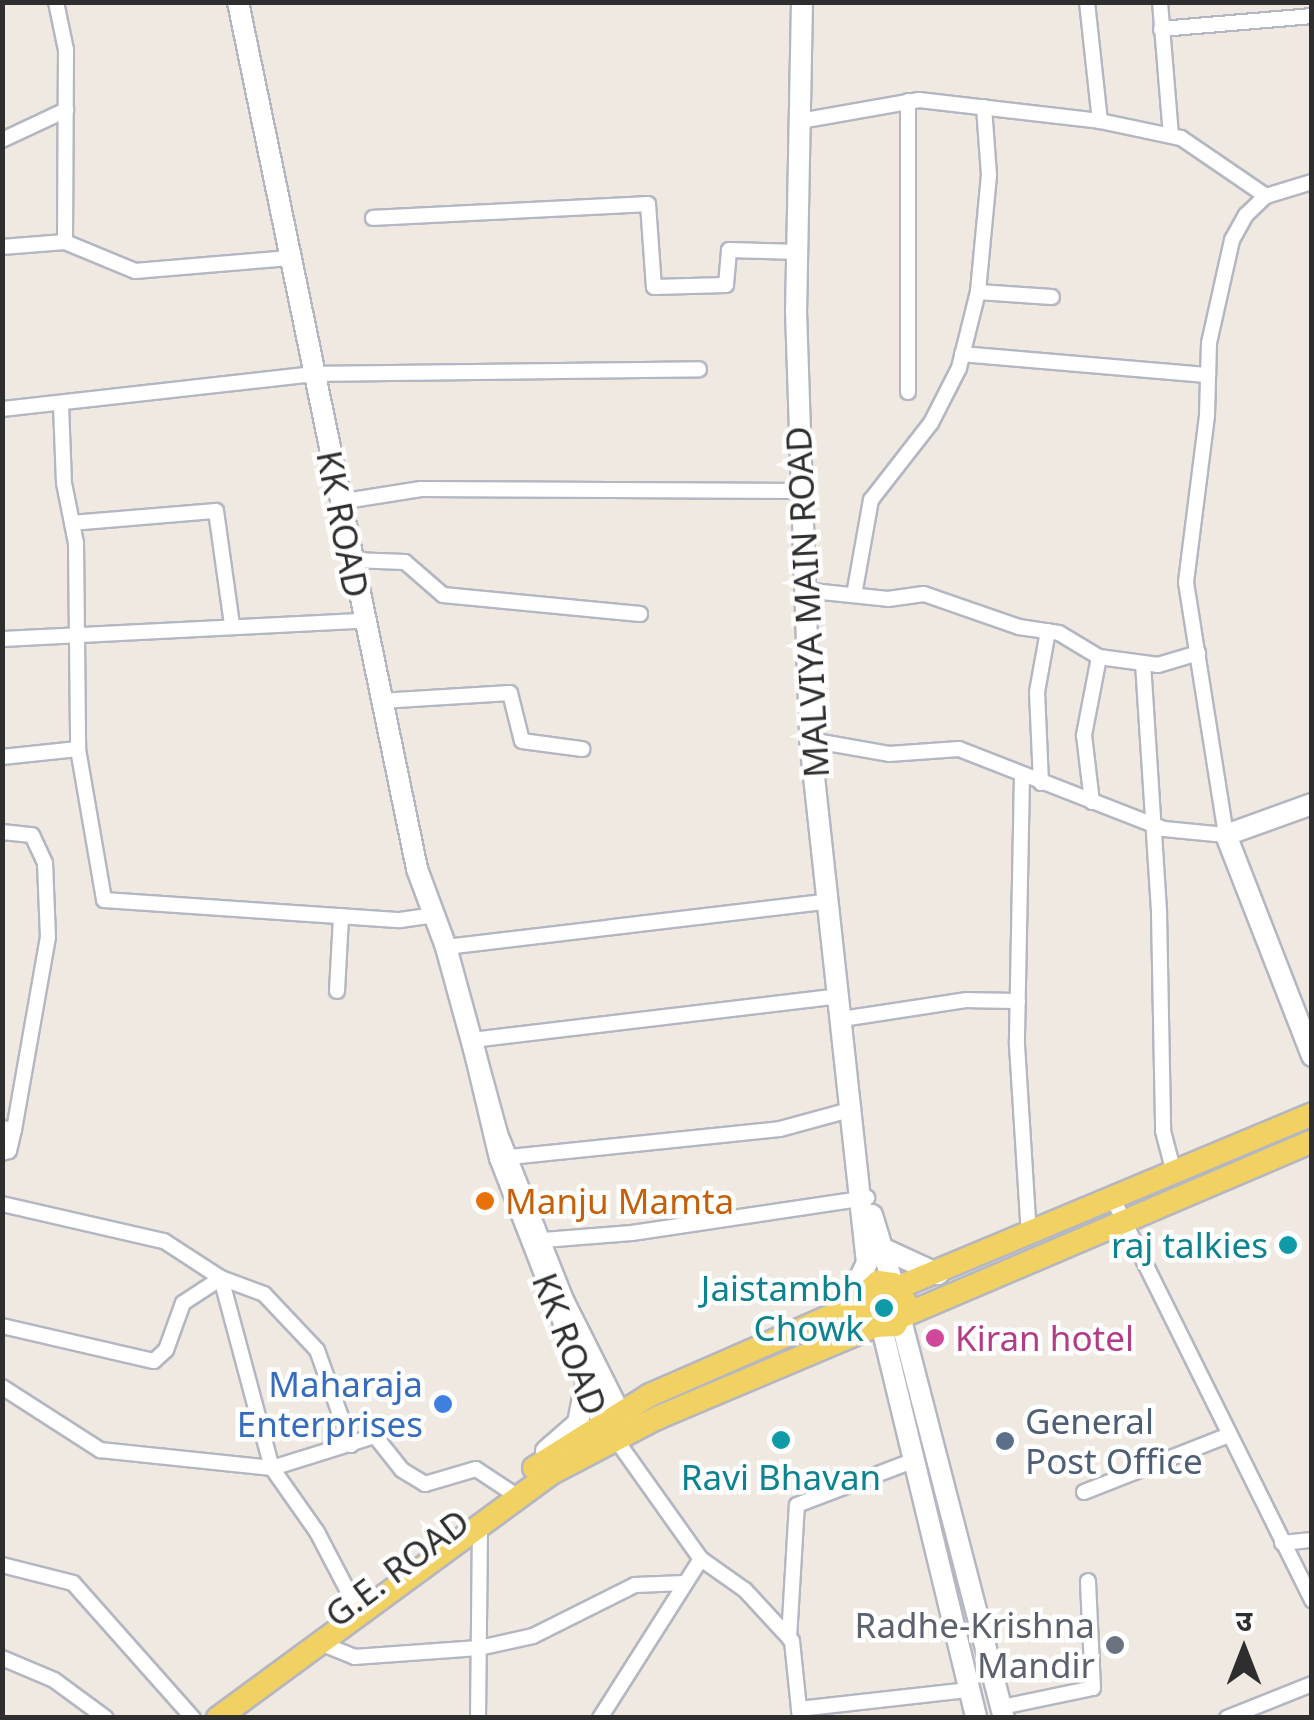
<!DOCTYPE html>
<html>
<head>
<meta charset="utf-8">
<style>
  body { margin:0 }
  #map { position:relative; width:1314px; height:1720px; overflow:hidden; background:#efe9e1; font-family:"Noto Sans","Noto Sans Devanagari",sans-serif }
  div>[style] { position:absolute }
  [style*='--x'] { left:calc(var(--x)*1px); top:calc(var(--y)*1px); width:calc(var(--w)*1px); rotate:calc(var(--a)*1deg) }
  .roads { filter:drop-shadow(2px 0 #b4b7c1) drop-shadow(-2px 0 #b4b7c1) drop-shadow(0 2px #b4b7c1) drop-shadow(0 -2px #b4b7c1) }
  .street>* { height:14px; margin:-7px; padding:0 7px; transform-origin:7px; border-radius:7px; background:#fff }
  .secondary>* { height:20px; margin:-10px; padding:0 10px; transform-origin:10px; border-radius:10px; background:#fff }
  .primary>* { height:22px; margin:-11px; padding:0 11px; transform-origin:11px; border-radius:11px; background:#f2d163 }
  .dots>* { width:28px; height:28px; translate:-50% -50%; box-sizing:border-box; border:5px solid #fff; border-radius:50% }
  span { translate:-50% -50%; white-space:nowrap; text-align:center; line-height:1.15; -webkit-text-stroke:9px #fff; paint-order:stroke }
  .street-label { font-size:35px; color:#2e2e2e }
  .food-label { font-size:35px; color:#c56008 }
  .left { translate:0 -50%; text-align:left }
  .culture-label { font-size:35px; color:#0d838f }
  .right { translate:-100% -50%; text-align:right }
  .hotel-label { font-size:35px; color:#b23c85 }
  .shop-label { font-size:35px; color:#366cbe }
  .service-label { font-size:35px; color:#4e5e75 }
  .worship-label { font-size:35px; color:#5b616d }
  .frame { position:absolute; inset:0; border:5px solid #2e2e2e; pointer-events:none }
  .north { position:absolute; left:1194px; top:1600px; width:100px; height:100px; -webkit-text-stroke:8px #fff; paint-order:stroke; rotate:0deg; font-size:28px; font-weight:700; line-height:40px; text-align:center; color:#2e2e2e }
  .north::after { content:''; display:block; margin:auto; width:35px; height:45px; background:#2e2e2e; clip-path:polygon(50% 0,100% 100%,50% 72%,0 100%) }
</style>
</head>
<body>
<div id="map">
  <div class="roads">
    <div class="street">
      <i style="--x:56;--y:2;--w:49;--a:78.2"></i>
      <i style="--x:66;--y:50;--w:192;--a:90.3"></i>
      <i style="--x:65;--y:242;--w:76;--a:22.5"></i>
      <i style="--x:135;--y:271;--w:155;--a:-4.8"></i>
      <i style="--x:1087;--y:2;--w:120;--a:83.8"></i>
      <i style="--x:1160;--y:2;--w:133;--a:85.3"></i>
      <i style="--x:1161;--y:29;--w:152;--a:-4.9"></i>
      <i style="--x:984;--y:107;--w:68;--a:85.8"></i>
      <i style="--x:989;--y:175;--w:118;--a:95.4"></i>
      <i style="--x:978;--y:292;--w:74;--a:3.9"></i>
      <i style="--x:800;--y:121;--w:121;--a:-10"></i>
      <i style="--x:919;--y:100;--w:182;--a:6.6"></i>
      <i style="--x:1100;--y:121;--w:83;--a:11.9"></i>
      <i style="--x:1181;--y:138;--w:103;--a:34.3"></i>
      <i style="--x:2;--y:140;--w:71;--a:-25.1"></i>
      <i style="--x:373;--y:218;--w:275;--a:-2.9"></i>
      <i style="--x:648;--y:204;--w:83;--a:85.9"></i>
      <i style="--x:654;--y:287;--w:72;--a:-1.6"></i>
      <i style="--x:726;--y:285;--w:35;--a:-85"></i>
      <i style="--x:729;--y:250;--w:70;--a:1.6"></i>
      <i style="--x:2;--y:247;--w:63;--a:-4.5"></i>
      <i style="--x:962;--y:354;--w:247;--a:4.9"></i>
      <i style="--x:908;--y:392;--w:291;--a:-90"></i>
      <i style="--x:61;--y:405;--w:78;--a:87.8"></i>
      <i style="--x:64;--y:483;--w:61;--a:78.7"></i>
      <i style="--x:76;--y:543;--w:206;--a:89.4"></i>
      <i style="--x:78;--y:749;--w:153;--a:80.2"></i>
      <i style="--x:104;--y:900;--w:297;--a:3.9"></i>
      <i style="--x:400;--y:920;--w:34;--a:-8"></i>
      <i style="--x:2;--y:409;--w:314;--a:-6.4"></i>
      <i style="--x:314;--y:374;--w:385;--a:-0.7"></i>
      <i style="--x:339;--y:502;--w:83;--a:-9"></i>
      <i style="--x:421;--y:489;--w:378;--a:0.3"></i>
      <i style="--x:72;--y:523;--w:144;--a:-4.8"></i>
      <i style="--x:216;--y:511;--w:115;--a:82"></i>
      <i style="--x:351;--y:560;--w:54;--a:2.1"></i>
      <i style="--x:405;--y:562;--w:50;--a:41"></i>
      <i style="--x:443;--y:595;--w:198;--a:5.5"></i>
      <i style="--x:803;--y:590;--w:85;--a:6"></i>
      <i style="--x:888;--y:599;--w:36;--a:-8"></i>
      <i style="--x:924;--y:594;--w:101;--a:19.2"></i>
      <i style="--x:1019;--y:627;--w:40;--a:8.5"></i>
      <i style="--x:1059;--y:633;--w:47;--a:31"></i>
      <i style="--x:1099;--y:657;--w:60;--a:7.7"></i>
      <i style="--x:1158;--y:665;--w:42;--a:-16.7"></i>
      <i style="--x:854;--y:595;--w:97;--a:-79.9"></i>
      <i style="--x:871;--y:500;--w:98;--a:-52.1"></i>
      <i style="--x:931;--y:423;--w:62;--a:-63"></i>
      <i style="--x:959;--y:368;--w:78;--a:-76"></i>
      <i style="--x:2;--y:639;--w:361;--a:-2.9"></i>
      <i style="--x:1143;--y:663;--w:251;--a:86.3"></i>
      <i style="--x:1159;--y:913;--w:218;--a:88.9"></i>
      <i style="--x:1163;--y:1131;--w:43;--a:75.3"></i>
      <i style="--x:380;--y:701;--w:130;--a:-3.5"></i>
      <i style="--x:510;--y:693;--w:49;--a:76"></i>
      <i style="--x:522;--y:741;--w:61;--a:7.6"></i>
      <i style="--x:810;--y:740;--w:80;--a:10"></i>
      <i style="--x:889;--y:754;--w:70;--a:-4.1"></i>
      <i style="--x:959;--y:749;--w:220;--a:21.3"></i>
      <i style="--x:1164;--y:829;--w:62;--a:5.5"></i>
      <i style="--x:1226;--y:835;--w:256;--a:-99"></i>
      <i style="--x:1186;--y:582;--w:168;--a:-82.8"></i>
      <i style="--x:1207;--y:415;--w:72;--a:-88.4"></i>
      <i style="--x:1209;--y:343;--w:106;--a:-77.4"></i>
      <i style="--x:1232;--y:240;--w:29;--a:-61"></i>
      <i style="--x:1246;--y:215;--w:28;--a:-44"></i>
      <i style="--x:1266;--y:196;--w:48;--a:-16.9"></i>
      <i style="--x:2;--y:757;--w:76;--a:-6"></i>
      <i style="--x:1022;--y:776;--w:269;--a:91.1"></i>
      <i style="--x:1017;--y:1045;--w:190;--a:86.4"></i>
      <i style="--x:1041;--y:783;--w:91;--a:-92.5"></i>
      <i style="--x:1037;--y:692;--w:62;--a:-79.8"></i>
      <i style="--x:1092;--y:802;--w:67;--a:-96.8"></i>
      <i style="--x:1084;--y:735;--w:79;--a:-79.1"></i>
      <i style="--x:2;--y:832;--w:30;--a:6"></i>
      <i style="--x:32;--y:835;--w:31;--a:65"></i>
      <i style="--x:45;--y:863;--w:74;--a:87.7"></i>
      <i style="--x:48;--y:937;--w:196;--a:100"></i>
      <i style="--x:14;--y:1130;--w:12;--a:-171"></i>
      <i style="--x:446;--y:947;--w:386;--a:-6.8"></i>
      <i style="--x:337;--y:991;--w:75;--a:-86.9"></i>
      <i style="--x:842;--y:1019;--w:125;--a:-8.7"></i>
      <i style="--x:966;--y:1000;--w:52;--a:1.1"></i>
      <i style="--x:472;--y:1040;--w:371;--a:-6.8"></i>
      <i style="--x:2;--y:1153;--w:7;--a:-16"></i>
      <i style="--x:9;--y:1151;--w:22;--a:-77"></i>
      <i style="--x:500;--y:1158;--w:281;--a:-5.9"></i>
      <i style="--x:780;--y:1129;--w:76;--a:-15.3"></i>
      <i style="--x:1113;--y:1199;--w:448;--a:63.6"></i>
      <i style="--x:2;--y:1204;--w:166;--a:12.9"></i>
      <i style="--x:164;--y:1241;--w:68;--a:33"></i>
      <i style="--x:221;--y:1278;--w:46;--a:20.4"></i>
      <i style="--x:264;--y:1294;--w:77;--a:46.6"></i>
      <i style="--x:317;--y:1350;--w:101;--a:70.3"></i>
      <i style="--x:531;--y:1241;--w:101;--a:-4.5"></i>
      <i style="--x:632;--y:1233;--w:238;--a:-8.5"></i>
      <i style="--x:2;--y:1326;--w:156;--a:13"></i>
      <i style="--x:154;--y:1361;--w:16;--a:-43"></i>
      <i style="--x:166;--y:1350;--w:50;--a:-70.1"></i>
      <i style="--x:183;--y:1303;--w:45;--a:-33.3"></i>
      <i style="--x:221;--y:1278;--w:197;--a:75"></i>
      <i style="--x:272;--y:1468;--w:78;--a:54.9"></i>
      <i style="--x:317;--y:1532;--w:78;--a:62.4"></i>
      <i style="--x:2;--y:1387;--w:117;--a:32.7"></i>
      <i style="--x:100;--y:1450;--w:173;--a:6"></i>
      <i style="--x:272;--y:1468;--w:108;--a:-17.3"></i>
      <i style="--x:375;--y:1436;--w:43;--a:51.5"></i>
      <i style="--x:402;--y:1470;--w:27;--a:31"></i>
      <i style="--x:425;--y:1484;--w:53;--a:-16.4"></i>
      <i style="--x:476;--y:1469;--w:49;--a:33.4"></i>
      <i style="--x:622;--y:1448;--w:136;--a:54.6"></i>
      <i style="--x:701;--y:1559;--w:54;--a:35.2"></i>
      <i style="--x:745;--y:1590;--w:69;--a:47.3"></i>
      <i style="--x:792;--y:1641;--w:77;--a:84.1"></i>
      <i style="--x:1084;--y:1492;--w:153;--a:-21.5"></i>
      <i style="--x:1282;--y:1543;--w:30;--a:-6"></i>
      <i style="--x:2;--y:1565;--w:73;--a:14.2"></i>
      <i style="--x:73;--y:1583;--w:181;--a:48.4"></i>
      <i style="--x:789;--y:1638;--w:133;--a:-86.6"></i>
      <i style="--x:797;--y:1505;--w:123;--a:-20.9"></i>
      <i style="--x:320;--y:1643;--w:37;--a:22"></i>
      <i style="--x:354;--y:1657;--w:125;--a:-4.1"></i>
      <i style="--x:479;--y:1648;--w:55;--a:-12.5"></i>
      <i style="--x:533;--y:1636;--w:114;--a:-26.6"></i>
      <i style="--x:635;--y:1585;--w:50;--a:-2.3"></i>
      <i style="--x:2;--y:1658;--w:56;--a:22.9"></i>
      <i style="--x:54;--y:1680;--w:64;--a:36.2"></i>
      <i style="--x:1002;--y:1707;--w:93;--a:-11.8"></i>
      <i style="--x:1093;--y:1688;--w:107;--a:-92.7"></i>
      <i style="--x:799;--y:1709;--w:171;--a:-6.4"></i>
      <i style="--x:478;--y:1718;--w:196;--a:-89.4"></i>
      <i style="--x:600;--y:1718;--w:188;--a:-57.6"></i>
      <i style="--x:1227;--y:1718;--w:92;--a:-21.8"></i>
    </div>
    <div class="secondary">
      <i style="--x:238;--y:2;--w:885;--a:78.33"></i>
      <i style="--x:417;--y:869;--w:83;--a:69.6"></i>
      <i style="--x:446;--y:947;--w:194;--a:74.7"></i>
      <i style="--x:497;--y:1134;--w:181;--a:68.3"></i>
      <i style="--x:564;--y:1302;--w:139;--a:63.4"></i>
      <i style="--x:802;--y:2;--w:309;--a:91.1"></i>
      <i style="--x:796;--y:311;--w:429;--a:88.1"></i>
      <i style="--x:810;--y:740;--w:526;--a:83.78"></i>
      <i style="--x:867;--y:1263;--w:37;--a:116"></i>
      <i style="--x:851;--y:1296;--w:17;--a:147"></i>
      <i style="--x:1312;--y:804;--w:91;--a:160.2"></i>
      <i style="--x:1226;--y:835;--w:237;--a:68.7"></i>
      <i style="--x:472;--y:1040;--w:121;--a:76.7"></i>
      <i style="--x:500;--y:1158;--w:301;--a:68.8"></i>
      <i style="--x:872;--y:1215;--w:72;--a:73.1"></i>
      <i style="--x:884;--y:1249;--w:60;--a:24.8"></i>
      <i style="--x:901;--y:1320;--w:411;--a:75.5"></i>
      <i style="--x:882;--y:1328;--w:401;--a:76.4"></i>
      <i style="--x:546;--y:1451;--w:43;--a:-41.2"></i>
      <i style="--x:578;--y:1423;--w:33;--a:-79"></i>
    </div>
    <div class="primary">
      <i style="--x:899;--y:1287;--w:448;--a:-22.7"></i>
      <i style="--x:905;--y:1315;--w:443;--a:-23.1"></i>
      <i style="--x:534;--y:1468;--w:137;--a:-32.2"></i>
      <i style="--x:650;--y:1395;--w:230;--a:-23.6"></i>
      <i style="--x:218;--y:1718;--w:412;--a:-36.3"></i>
      <i style="--x:550;--y:1474;--w:121;--a:-27.6"></i>
      <i style="--x:657;--y:1418;--w:237;--a:-22.9"></i>
      <i style="--x:875;--y:1326;--w:20;--a:-3"></i>
      <i style="--x:895;--y:1325;--w:23;--a:-59"></i>
      <i style="--x:907;--y:1305;--w:25;--a:-124"></i>
      <i style="--x:893;--y:1284;--w:15;--a:-172"></i>
      <i style="--x:878;--y:1282;--w:22;--a:137"></i>
      <i style="--x:862;--y:1297;--w:16;--a:90"></i>
      <i style="--x:862;--y:1313;--w:18;--a:45"></i>
    </div>
  </div>
  <div class="dots">
    <i style="left:485px;top:1201px;background:#e8710a"></i>
    <i style="left:1288px;top:1245px;background:#0f9aa8"></i>
    <i style="left:884px;top:1308px;background:#0f9aa8"></i>
    <i style="left:935px;top:1338px;background:#d1479c"></i>
    <i style="left:443px;top:1404px;background:#3f7fe0"></i>
    <i style="left:781px;top:1440px;background:#0f9aa8"></i>
    <i style="left:1005px;top:1441px;background:#5c6f8a"></i>
    <i style="left:1115px;top:1645px;background:#6b7280"></i>
  </div>
  <div class="street-label">
    <span style="left:343px;top:524px;rotate:79deg">KK ROAD</span>
    <span style="left:807px;top:602px;rotate:-93deg">MALVIYA MAIN ROAD</span>
    <span style="left:570px;top:1344px;rotate:69deg">KK ROAD</span>
    <span style="left:397px;top:1568px;rotate:-37deg">G.E. ROAD</span>
  </div>
  <div class="food-label">
    <span class="left" style="left:505px;top:1201px">Manju Mamta</span>
  </div>
  <div class="culture-label">
    <span class="right" style="left:1268px;top:1245px">raj talkies</span>
    <span class="right" style="left:864px;top:1308px">Jaistambh<br>Chowk</span>
    <span style="left:781px;top:1477px">Ravi Bhavan</span>
  </div>
  <div class="hotel-label">
    <span class="left" style="left:955px;top:1338px">Kiran hotel</span>
  </div>
  <div class="shop-label">
    <span class="right" style="left:423px;top:1404px">Maharaja<br>Enterprises</span>
  </div>
  <div class="service-label">
    <span class="left" style="left:1025px;top:1441px">General<br>Post Office</span>
  </div>
  <div class="worship-label">
    <span class="right" style="left:1095px;top:1645px">Radhe-Krishna<br>Mandir</span>
  </div>
  <div class="frame"></div>
  <div class="north">उ</div>
</div>
</body>
</html>
